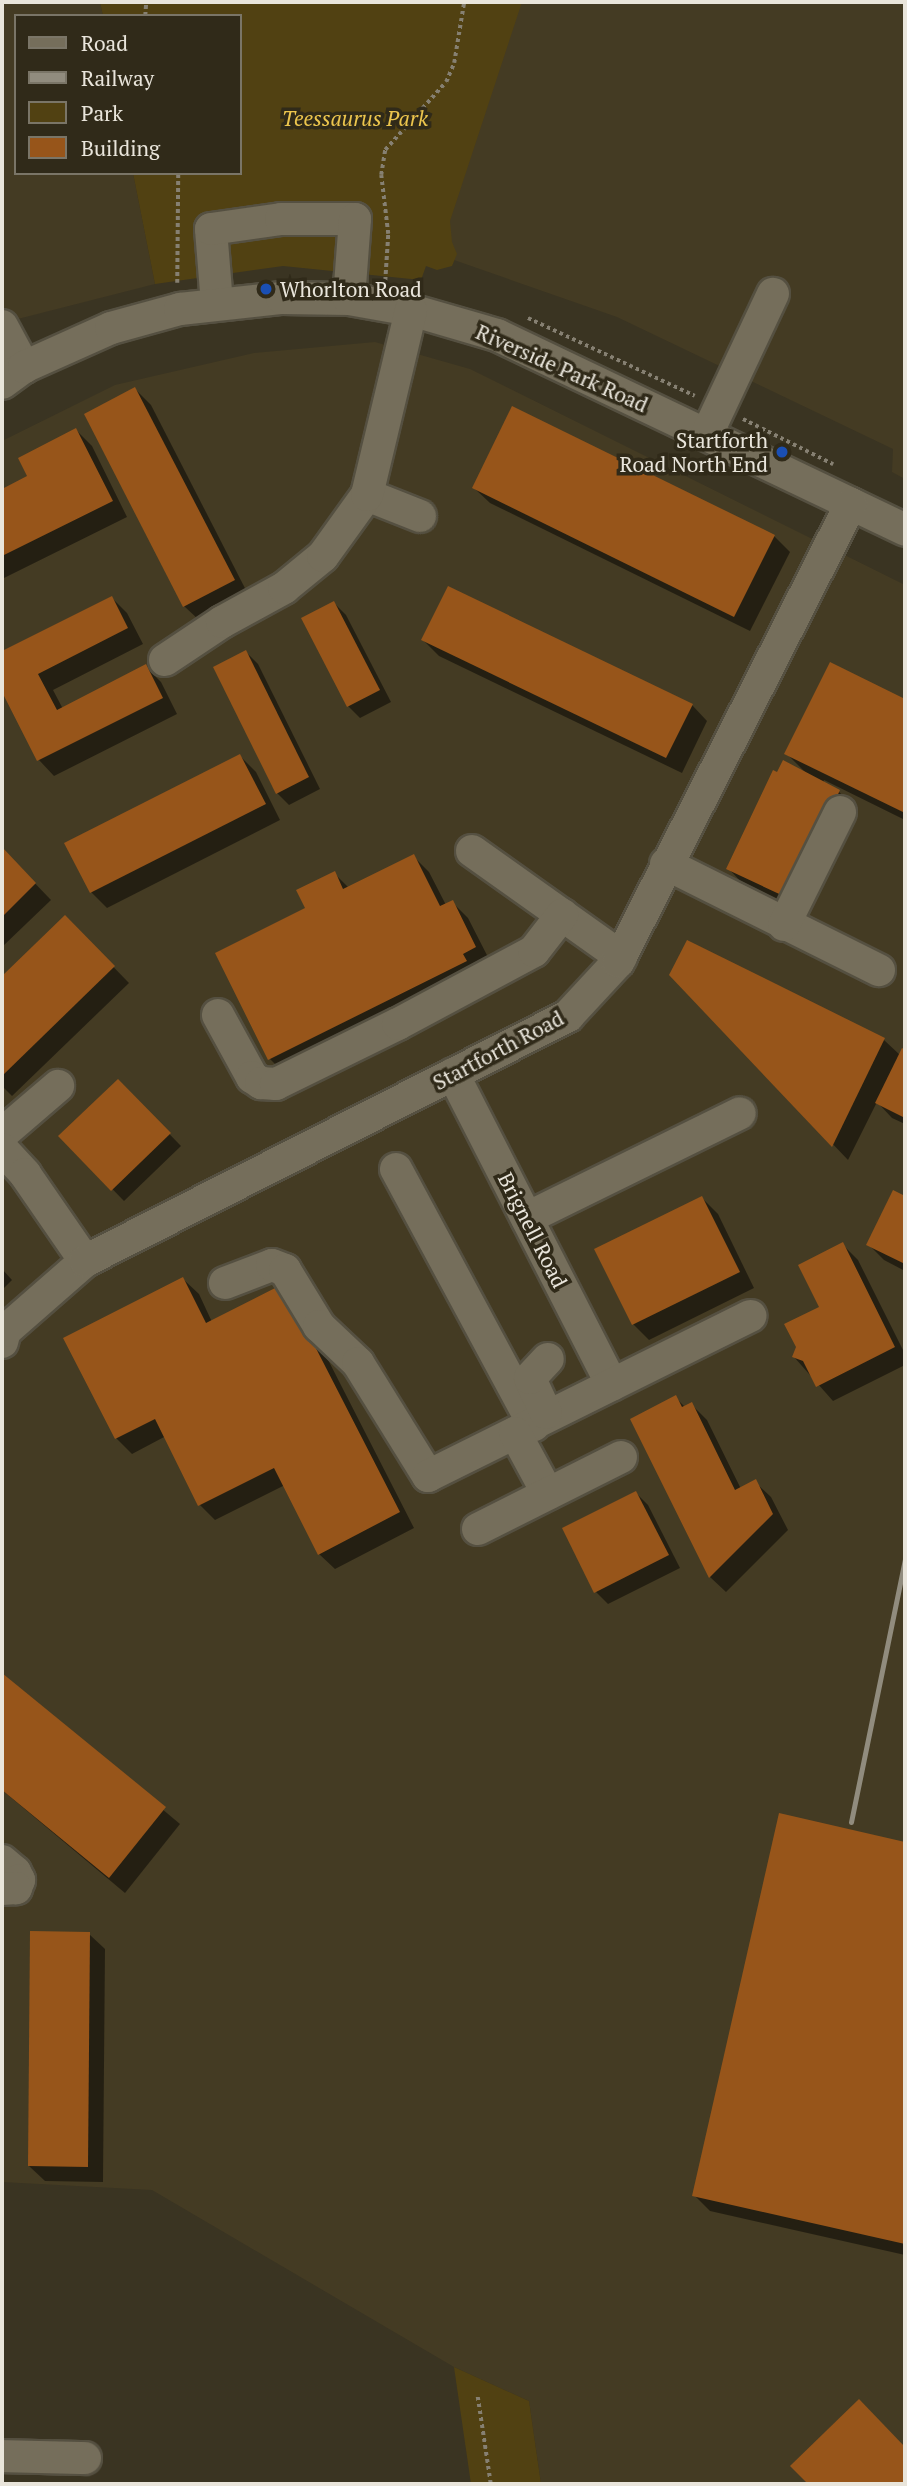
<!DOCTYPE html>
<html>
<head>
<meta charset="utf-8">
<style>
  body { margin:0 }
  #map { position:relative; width:907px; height:2486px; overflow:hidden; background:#3a3422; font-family:"PT Serif",serif }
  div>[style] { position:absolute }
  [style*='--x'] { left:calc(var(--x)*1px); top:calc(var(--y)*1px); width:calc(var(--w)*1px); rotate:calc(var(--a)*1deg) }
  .built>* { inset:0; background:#443b23 }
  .green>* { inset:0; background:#514112 }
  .shadow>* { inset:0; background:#0007 }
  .building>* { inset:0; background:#97551a }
  .path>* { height:3.5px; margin-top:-1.75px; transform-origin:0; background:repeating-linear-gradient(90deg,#868072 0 3.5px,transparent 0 7px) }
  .roads { filter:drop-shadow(2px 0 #555041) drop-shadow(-2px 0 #555041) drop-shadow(0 2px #555041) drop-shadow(0 -2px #555041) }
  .minor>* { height:32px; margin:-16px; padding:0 16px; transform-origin:16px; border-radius:16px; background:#756e5b }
  .rail>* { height:5px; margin:-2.5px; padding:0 2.5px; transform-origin:2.5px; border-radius:2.5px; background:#918c7e }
  .dots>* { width:19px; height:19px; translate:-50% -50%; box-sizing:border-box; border:4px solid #302a19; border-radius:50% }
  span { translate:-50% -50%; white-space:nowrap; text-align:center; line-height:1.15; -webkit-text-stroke:7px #302a19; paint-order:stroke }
  .park-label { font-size:21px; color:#ecc54d; font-style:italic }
  .poi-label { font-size:21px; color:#e9e5db }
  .left { translate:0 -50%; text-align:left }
  .right { translate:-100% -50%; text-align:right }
  .street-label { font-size:21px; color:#e9e5db }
  .frame { position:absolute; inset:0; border:4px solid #e9e5db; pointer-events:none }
  .legend { position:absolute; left:14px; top:14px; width:228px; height:161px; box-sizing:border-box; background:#302a19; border:2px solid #7a7567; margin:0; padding:9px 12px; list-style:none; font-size:21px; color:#e9e5db }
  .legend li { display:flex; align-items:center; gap:14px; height:35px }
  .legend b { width:35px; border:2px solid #7a7567 }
</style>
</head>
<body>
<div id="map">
  <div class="built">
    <i style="clip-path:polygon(2px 2px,100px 2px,103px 16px,16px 16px,16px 173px,133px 173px,155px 284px,2px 323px)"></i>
    <i style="clip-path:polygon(515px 2px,905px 2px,905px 479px,892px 472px,893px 449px,617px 317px,431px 252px)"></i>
    <i style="clip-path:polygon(375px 342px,470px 369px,905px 585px,905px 2484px,541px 2484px,529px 2401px,454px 2367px,152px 2190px,2px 2182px,2px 441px,115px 385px,254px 353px)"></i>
  </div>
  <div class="green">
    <i style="clip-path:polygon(100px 2px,522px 2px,450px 221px,452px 242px,457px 254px,452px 266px,437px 270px,426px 266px,421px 280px,283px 266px,155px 284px,133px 173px,240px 173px,240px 16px,103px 16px)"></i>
    <i style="clip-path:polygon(454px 2367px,529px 2401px,541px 2484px,471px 2484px)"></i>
  </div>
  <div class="shadow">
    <i style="clip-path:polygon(135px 389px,151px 405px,249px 596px,200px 621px,184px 606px)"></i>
    <i style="clip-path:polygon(76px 430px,92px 446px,127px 517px,2px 579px,2px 491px,29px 477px)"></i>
    <i style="clip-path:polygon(474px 488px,774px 536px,790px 552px,750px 631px,490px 503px)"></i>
    <i style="clip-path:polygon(112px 598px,127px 613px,143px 644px,53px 690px,63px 709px,146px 667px,161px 682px,177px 714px,54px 776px,39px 760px,2px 688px,2px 653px)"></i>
    <i style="clip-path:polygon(334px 603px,346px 615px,391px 702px,360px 718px,348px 706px)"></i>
    <i style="clip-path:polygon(423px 640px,692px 705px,707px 721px,682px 773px,439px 656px)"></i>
    <i style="clip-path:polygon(246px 652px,258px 664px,320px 789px,289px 805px,277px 793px)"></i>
    <i style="clip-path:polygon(831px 665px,905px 701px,905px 820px,824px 780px,823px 783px,839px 792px,855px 807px,806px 914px,743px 884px,728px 868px,806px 773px,787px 754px)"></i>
    <i style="clip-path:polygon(240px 756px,256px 772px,280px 820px,107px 908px,91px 892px)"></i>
    <i style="clip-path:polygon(2px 849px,51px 900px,2px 947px)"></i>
    <i style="clip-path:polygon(413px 856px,429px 872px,446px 905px,452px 902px,468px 918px,491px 963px,286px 1075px,270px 1059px,217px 953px,307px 908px,334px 873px,349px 888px)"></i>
    <i style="clip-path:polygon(65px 917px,129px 983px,12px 1096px,2px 1086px,2px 979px)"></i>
    <i style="clip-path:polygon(688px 943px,884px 1040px,900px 1055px,902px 1050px,905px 1052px,905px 1124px,892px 1118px,877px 1102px,848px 1160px,671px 975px)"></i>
    <i style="clip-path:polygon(118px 1081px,181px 1146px,124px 1201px,61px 1136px)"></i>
    <i style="clip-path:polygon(894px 1193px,905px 1198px,905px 1271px,884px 1260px,868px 1244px)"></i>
    <i style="clip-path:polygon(702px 1198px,718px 1214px,754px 1288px,649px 1340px,633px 1324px)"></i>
    <i style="clip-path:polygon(842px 1244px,858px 1260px,905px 1354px,905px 1365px,833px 1401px,794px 1357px,821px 1308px)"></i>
    <i style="clip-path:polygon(2px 1269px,12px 1280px,2px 1290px)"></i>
    <i style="clip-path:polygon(183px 1279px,199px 1294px,212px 1322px,298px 1301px,414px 1528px,335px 1569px,319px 1554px,285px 1485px,215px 1520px,200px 1505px,166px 1436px,132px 1454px,116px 1438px)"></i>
    <i style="clip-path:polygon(676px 1398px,686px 1408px,692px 1405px,707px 1420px,741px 1489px,755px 1482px,771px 1497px,788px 1530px,726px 1592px,710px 1577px)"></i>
    <i style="clip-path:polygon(636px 1493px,648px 1505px,680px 1568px,608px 1604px,596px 1592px)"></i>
    <i style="clip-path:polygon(2px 1675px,180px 1824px,125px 1893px,2px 1790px)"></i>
    <i style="clip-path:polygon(781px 1816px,905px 1844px,905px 2255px,710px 2211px,694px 2195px)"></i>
    <i style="clip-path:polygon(89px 1934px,105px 1949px,103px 2182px,45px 2181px,29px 2166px)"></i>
    <i style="clip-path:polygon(859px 2402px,905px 2449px,905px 2484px,811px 2484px,793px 2466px)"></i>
  </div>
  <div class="building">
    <i style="clip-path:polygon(135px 387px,235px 580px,183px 607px,84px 414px)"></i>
    <i style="clip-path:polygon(512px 406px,775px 535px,734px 617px,472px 488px)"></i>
    <i style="clip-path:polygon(76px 428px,113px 501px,2px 556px,2px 489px,27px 476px,18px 458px)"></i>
    <i style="clip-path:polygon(448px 586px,693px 704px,666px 758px,421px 640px)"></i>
    <i style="clip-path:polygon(112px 596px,128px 628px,38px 674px,57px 710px,146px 664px,163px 698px,37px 761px,2px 692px,2px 651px)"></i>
    <i style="clip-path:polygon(334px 601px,380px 690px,347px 707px,301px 618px)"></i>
    <i style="clip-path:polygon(246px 650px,309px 777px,276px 794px,213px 667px)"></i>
    <i style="clip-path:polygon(830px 662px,905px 699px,905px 813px,784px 754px)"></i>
    <i style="clip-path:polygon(240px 754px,266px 804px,90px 893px,64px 843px)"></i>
    <i style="clip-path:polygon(783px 760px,840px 790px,790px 899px,726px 869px,773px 770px,777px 772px)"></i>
    <i style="clip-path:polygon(2px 847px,36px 883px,2px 917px)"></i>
    <i style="clip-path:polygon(414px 854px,440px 906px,453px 900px,476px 947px,463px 954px,467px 961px,268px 1060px,215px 953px,305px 908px,296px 890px,335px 871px,343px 889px)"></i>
    <i style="clip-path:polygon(65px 915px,115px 966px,2px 1076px,2px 976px)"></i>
    <i style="clip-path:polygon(687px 940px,885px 1038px,832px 1147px,669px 975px)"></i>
    <i style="clip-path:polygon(902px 1048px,905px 1050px,905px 1118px,875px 1103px)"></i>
    <i style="clip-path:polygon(118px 1079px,171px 1133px,111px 1191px,58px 1136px)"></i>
    <i style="clip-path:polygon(893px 1190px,905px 1196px,905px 1264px,866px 1245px)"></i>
    <i style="clip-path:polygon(702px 1196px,740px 1272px,632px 1325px,594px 1249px)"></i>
    <i style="clip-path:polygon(843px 1242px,895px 1347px,816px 1387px,803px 1361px,792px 1357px,796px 1347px,784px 1324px,819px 1307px,798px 1265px)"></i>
    <i style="clip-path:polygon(183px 1277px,206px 1323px,283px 1284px,400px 1512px,318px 1555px,274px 1468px,198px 1506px,155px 1419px,115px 1439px,63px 1338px)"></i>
    <i style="clip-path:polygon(676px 1395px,682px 1407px,692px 1402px,735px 1490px,756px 1479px,773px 1514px,709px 1578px,630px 1419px)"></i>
    <i style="clip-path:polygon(636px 1491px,669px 1555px,594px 1593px,562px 1528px)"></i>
    <i style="clip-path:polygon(2px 1673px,166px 1807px,109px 1878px,2px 1790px)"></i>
    <i style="clip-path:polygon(779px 1813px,905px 1842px,905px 2244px,692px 2196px)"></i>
    <i style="clip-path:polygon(30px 1931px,90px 1932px,88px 2167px,28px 2166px)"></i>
    <i style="clip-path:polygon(859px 2399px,905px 2447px,905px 2484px,808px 2484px,790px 2466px)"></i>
  </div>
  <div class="path">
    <i style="--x:145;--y:16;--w:14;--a:-86"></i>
    <i style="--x:385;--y:281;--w:47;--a:-86.3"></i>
    <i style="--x:388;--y:234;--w:59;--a:-96.8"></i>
    <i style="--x:381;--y:175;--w:25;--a:-81"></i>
    <i style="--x:385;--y:150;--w:91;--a:-48.1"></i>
    <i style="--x:446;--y:82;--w:21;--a:-67"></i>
    <i style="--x:454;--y:63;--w:62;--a:-80.7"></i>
    <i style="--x:177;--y:283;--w:110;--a:-89.5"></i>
    <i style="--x:528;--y:318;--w:184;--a:25"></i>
    <i style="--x:743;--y:419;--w:101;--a:26.6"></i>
    <i style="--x:478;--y:2397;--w:88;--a:81.5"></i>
  </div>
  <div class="roads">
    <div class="minor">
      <i style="--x:217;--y:304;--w:75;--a:-94.6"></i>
      <i style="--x:211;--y:229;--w:71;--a:-8.1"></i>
      <i style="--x:281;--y:219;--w:74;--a:0"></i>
      <i style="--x:355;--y:219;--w:80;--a:94.3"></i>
      <i style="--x:2;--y:326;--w:47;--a:61.8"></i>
      <i style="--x:2;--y:383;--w:27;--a:-36"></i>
      <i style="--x:24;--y:367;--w:95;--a:-24.1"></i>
      <i style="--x:111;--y:328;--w:72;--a:-15.4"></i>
      <i style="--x:180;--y:309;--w:103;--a:-6.2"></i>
      <i style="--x:282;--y:298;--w:67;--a:0.9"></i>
      <i style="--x:349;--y:299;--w:63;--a:10.1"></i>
      <i style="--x:411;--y:310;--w:90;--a:16.2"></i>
      <i style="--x:497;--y:335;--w:452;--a:25.5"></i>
      <i style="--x:707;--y:434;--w:155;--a:-64.8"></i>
      <i style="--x:367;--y:495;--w:57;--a:21.6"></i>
      <i style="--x:165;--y:660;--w:69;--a:-33.7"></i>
      <i style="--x:222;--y:622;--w:71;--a:-28.7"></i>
      <i style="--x:284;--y:588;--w:50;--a:-39.4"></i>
      <i style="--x:323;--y:556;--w:75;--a:-54.2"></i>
      <i style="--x:367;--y:495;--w:190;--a:-76.6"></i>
      <i style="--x:472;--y:851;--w:183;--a:35.4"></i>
      <i style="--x:666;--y:864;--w:238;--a:26.5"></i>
      <i style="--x:784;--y:925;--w:126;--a:-63.6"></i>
      <i style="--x:218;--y:1015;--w:71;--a:61.3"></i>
      <i style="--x:252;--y:1077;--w:11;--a:34"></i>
      <i style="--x:261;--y:1083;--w:15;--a:4"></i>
      <i style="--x:276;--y:1084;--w:136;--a:-26.2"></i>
      <i style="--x:398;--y:1024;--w:154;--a:-28.2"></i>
      <i style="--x:534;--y:951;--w:46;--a:-52.1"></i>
      <i style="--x:453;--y:1074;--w:349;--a:62.9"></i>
      <i style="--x:2;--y:1134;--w:74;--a:-40.6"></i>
      <i style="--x:2;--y:1149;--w:34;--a:47"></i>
      <i style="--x:25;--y:1174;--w:106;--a:55.4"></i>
      <i style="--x:396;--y:1169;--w:291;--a:61.7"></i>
      <i style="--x:527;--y:1218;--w:237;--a:-26.2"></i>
      <i style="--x:225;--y:1283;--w:50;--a:-21"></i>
      <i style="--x:272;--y:1265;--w:14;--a:21"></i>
      <i style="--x:285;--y:1270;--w:66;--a:58.7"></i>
      <i style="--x:319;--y:1326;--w:54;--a:43.5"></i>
      <i style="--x:358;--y:1363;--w:133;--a:58.2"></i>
      <i style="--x:428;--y:1476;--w:360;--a:-26.4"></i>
      <i style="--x:2;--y:1342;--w:11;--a:-75"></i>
      <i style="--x:5;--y:1331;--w:106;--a:-41.2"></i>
      <i style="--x:85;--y:1261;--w:542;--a:-26.9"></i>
      <i style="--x:568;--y:1016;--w:74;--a:-47.2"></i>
      <i style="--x:618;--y:962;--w:514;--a:-63.04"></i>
      <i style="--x:546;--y:1413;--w:38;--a:-115"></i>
      <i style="--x:530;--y:1378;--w:26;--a:-47"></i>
      <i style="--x:515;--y:1433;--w:69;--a:61.6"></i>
      <i style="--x:478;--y:1529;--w:160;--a:-26.7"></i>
      <i style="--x:2;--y:1861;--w:17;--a:40"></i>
      <i style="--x:15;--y:1872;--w:9;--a:63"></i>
      <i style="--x:19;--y:1880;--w:9;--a:111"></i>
      <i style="--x:16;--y:1888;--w:14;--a:176"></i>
      <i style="--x:2;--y:2456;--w:83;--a:1.4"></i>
    </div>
  </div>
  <div class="rail">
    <i style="--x:851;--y:1822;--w:269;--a:-78.4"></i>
  </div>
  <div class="dots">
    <i style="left:266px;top:289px;background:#1a4fb4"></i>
    <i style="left:782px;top:452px;background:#1a4fb4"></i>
  </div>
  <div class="park-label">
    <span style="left:355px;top:118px">Teessaurus Park</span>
  </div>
  <div class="poi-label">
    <span class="left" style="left:280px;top:289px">Whorlton Road</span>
    <span class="right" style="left:768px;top:452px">Startforth<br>Road North End</span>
  </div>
  <div class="street-label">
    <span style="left:562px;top:368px;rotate:24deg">Riverside Park Road</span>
    <span style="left:498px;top:1050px;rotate:-28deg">Startforth Road</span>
    <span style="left:533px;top:1230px;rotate:63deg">Brignell Road</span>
  </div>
  <div class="frame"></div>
  <ul class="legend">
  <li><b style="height:9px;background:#756e5b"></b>Road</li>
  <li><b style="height:9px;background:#918c7e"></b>Railway</li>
  <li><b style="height:19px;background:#514112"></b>Park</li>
  <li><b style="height:19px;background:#97551a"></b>Building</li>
  </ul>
</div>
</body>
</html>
